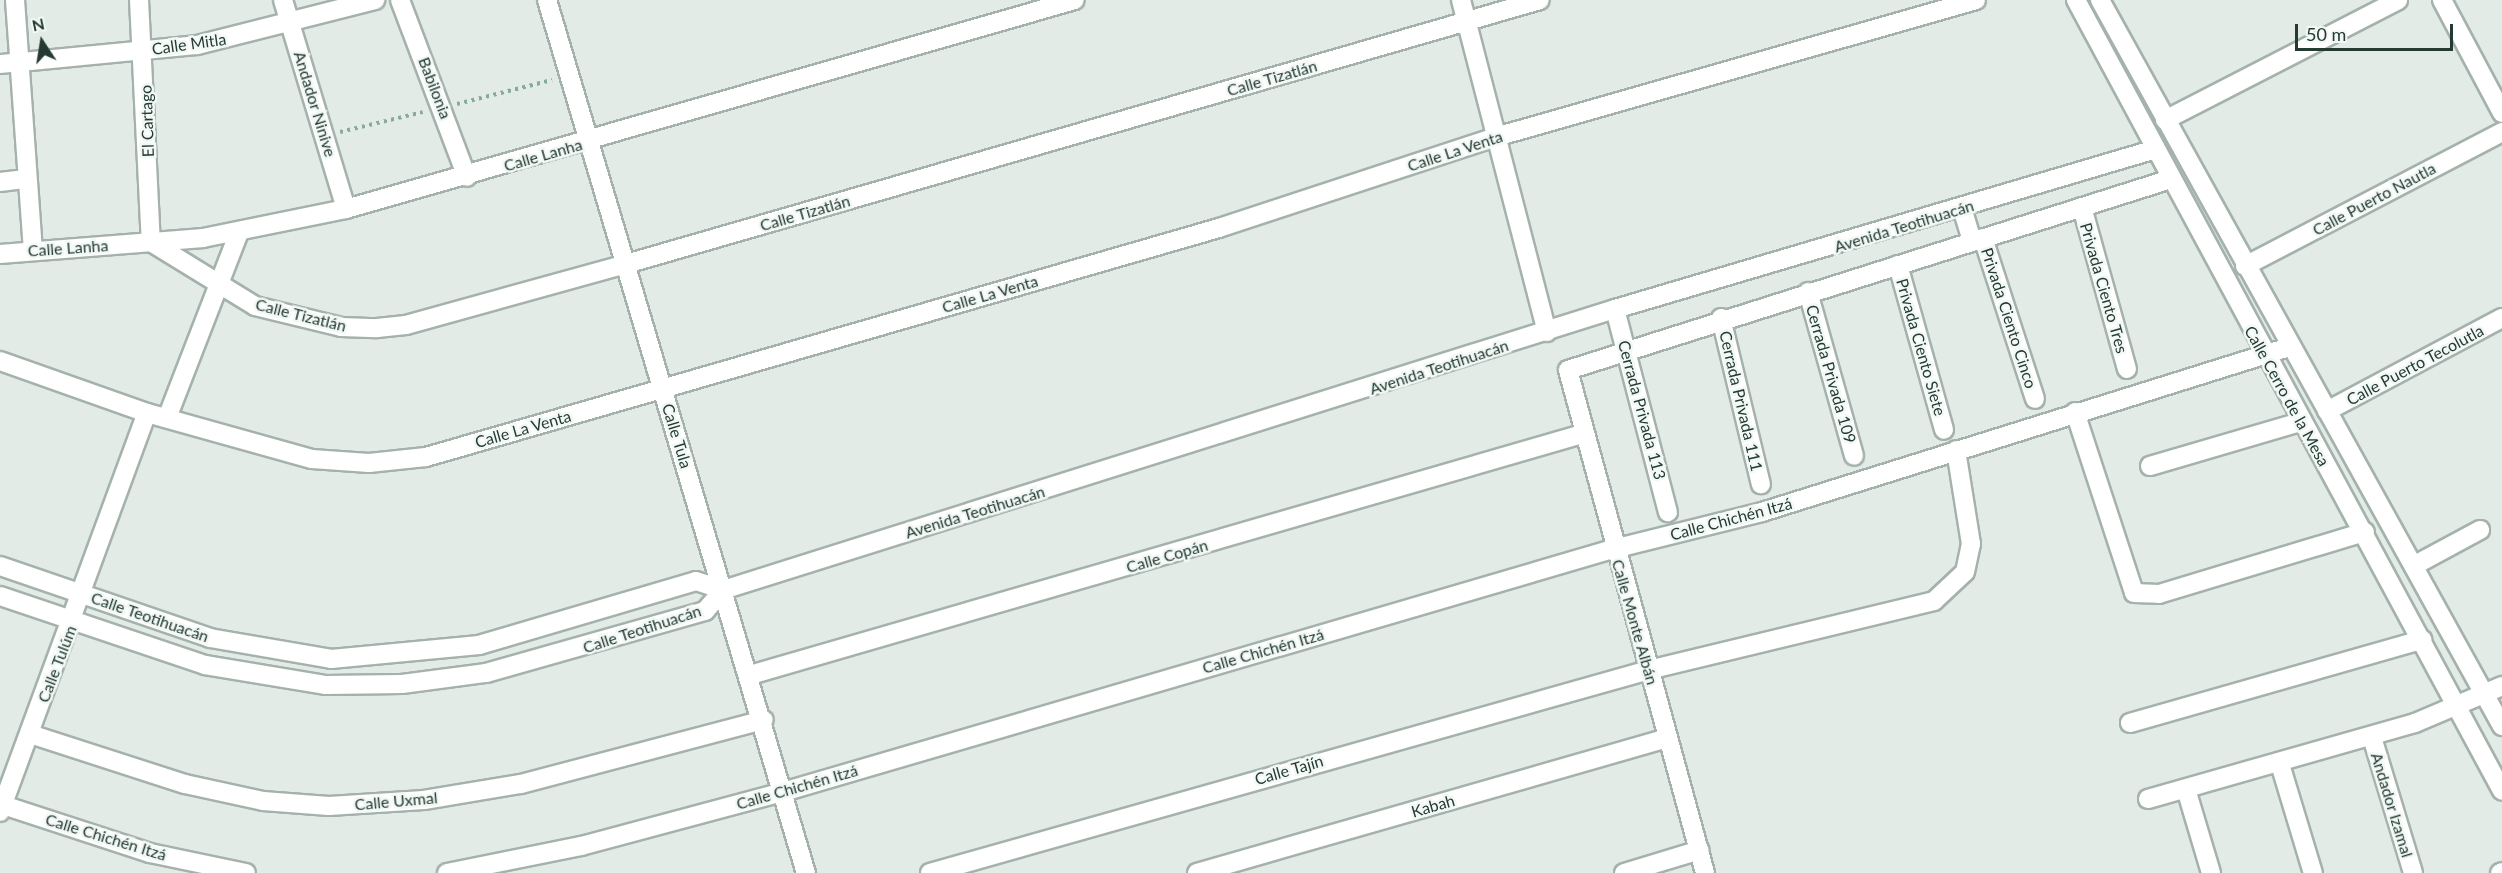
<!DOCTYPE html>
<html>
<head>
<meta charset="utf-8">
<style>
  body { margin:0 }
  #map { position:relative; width:2502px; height:873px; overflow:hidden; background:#e2ebe6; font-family:Lato,sans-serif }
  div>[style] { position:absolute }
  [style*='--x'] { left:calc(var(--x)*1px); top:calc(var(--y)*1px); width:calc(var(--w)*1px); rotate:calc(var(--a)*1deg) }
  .path>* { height:4px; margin-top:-2px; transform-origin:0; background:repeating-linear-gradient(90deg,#86ab9c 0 3px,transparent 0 7.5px) }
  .roads { filter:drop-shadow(2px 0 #a5b2ac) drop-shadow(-2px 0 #a5b2ac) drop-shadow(0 2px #a5b2ac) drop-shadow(0 -2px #a5b2ac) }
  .minor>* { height:18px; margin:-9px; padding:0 9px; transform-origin:9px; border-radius:9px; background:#fff }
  span { translate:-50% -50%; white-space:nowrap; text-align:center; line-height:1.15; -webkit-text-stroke:5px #f2f8f5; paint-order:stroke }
  .street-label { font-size:16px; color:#243a32 }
  .north { position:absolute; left:12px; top:12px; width:60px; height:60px; -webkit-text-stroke:4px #f2f8f5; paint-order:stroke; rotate:348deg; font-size:16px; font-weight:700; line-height:24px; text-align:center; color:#243a32 }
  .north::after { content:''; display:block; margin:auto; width:21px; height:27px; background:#243a32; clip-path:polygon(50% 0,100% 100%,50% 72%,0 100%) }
  .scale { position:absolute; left:2295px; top:24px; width:158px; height:27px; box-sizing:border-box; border:3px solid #243a32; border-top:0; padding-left:8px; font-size:18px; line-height:21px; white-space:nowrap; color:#243a32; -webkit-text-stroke:4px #f2f8f5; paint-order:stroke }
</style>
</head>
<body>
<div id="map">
  <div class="path">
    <i style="--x:457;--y:104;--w:98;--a:-14.2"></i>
    <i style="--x:340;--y:132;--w:85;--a:-13.5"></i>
  </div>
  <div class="roads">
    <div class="minor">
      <i style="--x:15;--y:0;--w:251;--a:85.9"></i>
      <i style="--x:139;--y:0;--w:242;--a:87.2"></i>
      <i style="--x:151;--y:242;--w:122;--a:31.6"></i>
      <i style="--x:255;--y:306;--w:89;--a:13.7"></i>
      <i style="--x:341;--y:327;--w:36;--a:2"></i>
      <i style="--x:377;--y:328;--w:29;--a:-6"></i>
      <i style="--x:406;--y:325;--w:228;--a:-15.5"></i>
      <i style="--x:626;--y:264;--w:951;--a:-16.11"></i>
      <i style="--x:283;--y:0;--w:218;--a:73.2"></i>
      <i style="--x:400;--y:0;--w:189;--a:69.3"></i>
      <i style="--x:547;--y:0;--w:911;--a:73.48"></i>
      <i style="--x:1461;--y:0;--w:343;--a:75.5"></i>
      <i style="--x:2076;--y:0;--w:898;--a:61.69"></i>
      <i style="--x:2100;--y:0;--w:830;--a:61.03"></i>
      <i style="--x:2442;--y:0;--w:128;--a:62"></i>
      <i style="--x:0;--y:64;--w:198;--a:-5.5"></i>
      <i style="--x:197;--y:45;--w:184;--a:-14.2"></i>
      <i style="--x:2165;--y:120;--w:262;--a:-27.2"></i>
      <i style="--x:0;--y:182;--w:26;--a:-7"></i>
      <i style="--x:2082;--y:207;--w:168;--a:74.5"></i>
      <i style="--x:1962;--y:208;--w:34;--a:73"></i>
      <i style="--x:1983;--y:238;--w:169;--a:72.1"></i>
      <i style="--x:0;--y:254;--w:204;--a:-4.5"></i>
      <i style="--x:203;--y:238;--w:146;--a:-11.5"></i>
      <i style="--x:346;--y:209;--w:758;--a:-16"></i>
      <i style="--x:1898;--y:265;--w:171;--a:74.4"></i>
      <i style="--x:2245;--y:266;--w:290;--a:-27.5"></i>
      <i style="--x:1808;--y:292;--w:170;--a:74.3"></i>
      <i style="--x:1615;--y:309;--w:210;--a:75.4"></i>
      <i style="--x:1721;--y:318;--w:171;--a:76.5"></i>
      <i style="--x:0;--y:361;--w:156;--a:19.5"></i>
      <i style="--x:147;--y:413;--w:171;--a:15.6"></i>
      <i style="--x:312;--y:459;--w:57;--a:4"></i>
      <i style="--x:369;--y:463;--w:57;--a:-6"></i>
      <i style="--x:426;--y:457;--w:825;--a:-16.11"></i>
      <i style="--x:1219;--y:228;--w:295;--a:-18.2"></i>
      <i style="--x:1499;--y:136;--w:496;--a:-15.9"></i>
      <i style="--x:2327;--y:411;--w:198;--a:-28"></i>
      <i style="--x:2075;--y:412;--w:190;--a:71.9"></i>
      <i style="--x:2134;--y:593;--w:25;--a:2"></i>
      <i style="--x:2159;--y:594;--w:215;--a:-16.8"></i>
      <i style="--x:167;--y:418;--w:199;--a:-68.8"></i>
      <i style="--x:2150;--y:466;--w:156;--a:-16.3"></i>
      <i style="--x:2415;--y:565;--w:74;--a:-28.3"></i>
      <i style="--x:0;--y:566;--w:222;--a:18.9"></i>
      <i style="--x:210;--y:638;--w:123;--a:9.8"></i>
      <i style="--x:331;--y:659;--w:149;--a:-5.4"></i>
      <i style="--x:479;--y:645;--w:226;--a:-16.4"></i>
      <i style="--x:696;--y:581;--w:28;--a:18"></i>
      <i style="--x:723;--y:590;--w:935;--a:-17.49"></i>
      <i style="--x:1615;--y:309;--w:564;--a:-16.48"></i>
      <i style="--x:0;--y:596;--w:216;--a:18.6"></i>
      <i style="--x:205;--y:665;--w:123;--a:9.4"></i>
      <i style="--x:326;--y:685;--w:76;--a:-0.8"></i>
      <i style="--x:402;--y:684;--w:85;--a:-7.5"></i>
      <i style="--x:486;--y:673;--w:228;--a:-15.8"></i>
      <i style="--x:705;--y:611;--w:28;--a:-49"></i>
      <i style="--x:750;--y:675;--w:866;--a:-16.15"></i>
      <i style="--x:2130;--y:723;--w:304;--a:-15.9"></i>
      <i style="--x:30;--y:734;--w:163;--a:17.9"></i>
      <i style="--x:185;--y:784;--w:80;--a:12.3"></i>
      <i style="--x:263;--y:801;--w:66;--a:4.3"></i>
      <i style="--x:329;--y:806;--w:95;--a:-3.6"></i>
      <i style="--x:424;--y:800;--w:98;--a:-9.4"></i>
      <i style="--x:521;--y:784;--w:251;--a:-14.8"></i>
      <i style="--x:2372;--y:737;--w:142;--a:73.2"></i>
      <i style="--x:2280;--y:764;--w:114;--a:73.2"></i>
      <i style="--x:2186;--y:789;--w:88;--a:73.4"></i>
      <i style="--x:2148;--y:799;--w:278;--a:-15.9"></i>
      <i style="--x:2415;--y:723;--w:95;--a:-23"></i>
      <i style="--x:3;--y:805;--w:155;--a:18.1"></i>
      <i style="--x:150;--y:853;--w:98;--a:11.8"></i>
      <i style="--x:0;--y:812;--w:425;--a:-69.8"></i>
      <i style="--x:447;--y:873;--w:137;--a:-11.4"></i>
      <i style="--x:581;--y:846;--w:209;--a:-15"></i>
      <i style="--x:783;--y:792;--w:865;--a:-16.32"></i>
      <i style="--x:1613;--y:549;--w:154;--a:-13.9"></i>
      <i style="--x:1762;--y:512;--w:552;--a:-17.38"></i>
      <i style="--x:930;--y:873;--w:747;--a:-15.77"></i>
      <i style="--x:1649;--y:670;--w:293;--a:-13.6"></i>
      <i style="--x:1934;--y:601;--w:42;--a:-43.1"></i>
      <i style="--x:1965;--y:572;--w:29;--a:-78"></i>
      <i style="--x:1971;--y:544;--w:95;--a:-99.1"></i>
      <i style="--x:1197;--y:873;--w:489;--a:-16"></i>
      <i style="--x:1624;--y:873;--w:79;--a:-16.8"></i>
      <i style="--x:1705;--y:873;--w:521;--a:-105.24"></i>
      <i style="--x:1568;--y:370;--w:633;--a:-17.58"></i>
      <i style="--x:2500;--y:873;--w:2;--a:-27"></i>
    </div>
  </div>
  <div class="street-label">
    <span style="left:189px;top:44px;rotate:-8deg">Calle Mitla</span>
    <span style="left:1272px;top:78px;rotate:-16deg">Calle Tizatlán</span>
    <span style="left:435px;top:88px;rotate:69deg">Babilonia</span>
    <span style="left:315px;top:104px;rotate:73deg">Andador Ninive</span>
    <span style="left:147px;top:121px;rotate:-92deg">El Cartago</span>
    <span style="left:1455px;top:151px;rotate:-18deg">Calle La Venta</span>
    <span style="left:543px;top:155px;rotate:-16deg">Calle Lanha</span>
    <span style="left:2374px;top:199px;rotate:-28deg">Calle Puerto Nautla</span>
    <span style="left:805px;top:213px;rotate:-16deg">Calle Tizatlán</span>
    <span style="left:1904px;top:226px;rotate:-17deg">Avenida Teotihuacán</span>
    <span style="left:68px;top:248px;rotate:-4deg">Calle Lanha</span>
    <span style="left:2104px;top:288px;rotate:74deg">Privada Ciento Tres</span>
    <span style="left:990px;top:294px;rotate:-16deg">Calle La Venta</span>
    <span style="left:301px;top:315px;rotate:14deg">Calle Tizatlán</span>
    <span style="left:2009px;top:318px;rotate:72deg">Privada Ciento Cinco</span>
    <span style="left:1921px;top:347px;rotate:74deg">Privada Ciento Siete</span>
    <span style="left:2415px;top:365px;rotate:-28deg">Calle Puerto Tecolutla</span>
    <span style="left:1439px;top:367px;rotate:-18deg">Avenida Teotihuacán</span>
    <span style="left:1831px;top:374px;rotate:74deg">Cerrada Privada 109</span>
    <span style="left:2287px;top:396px;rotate:61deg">Calle Cerro de la Mesa</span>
    <span style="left:1741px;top:401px;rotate:77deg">Cerrada Privada 111</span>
    <span style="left:1642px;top:410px;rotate:75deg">Cerrada Privada 113</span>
    <span style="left:523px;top:429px;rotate:-16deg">Calle La Venta</span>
    <span style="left:677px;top:436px;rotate:73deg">Calle Tula</span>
    <span style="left:975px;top:512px;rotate:-17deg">Avenida Teotihuacán</span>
    <span style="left:1731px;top:519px;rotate:-15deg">Calle Chichén Itzá</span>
    <span style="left:1167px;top:556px;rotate:-16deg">Calle Copán</span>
    <span style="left:150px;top:617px;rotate:19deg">Calle Teotihuacán</span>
    <span style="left:1635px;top:622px;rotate:74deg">Calle Monte Albán</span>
    <span style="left:642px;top:629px;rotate:-18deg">Calle Teotihuacán</span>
    <span style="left:1263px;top:651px;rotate:-16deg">Calle Chichén Itzá</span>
    <span style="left:57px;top:664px;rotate:-69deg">Calle Tulúm</span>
    <span style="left:1289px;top:770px;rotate:-16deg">Calle Tajín</span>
    <span style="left:797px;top:787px;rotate:-16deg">Calle Chichén Itzá</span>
    <span style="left:396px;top:801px;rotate:-5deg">Calle Uxmal</span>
    <span style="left:2392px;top:805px;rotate:73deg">Andador Izamal</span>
    <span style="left:1433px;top:806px;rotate:-16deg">Kabah</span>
    <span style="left:106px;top:837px;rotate:17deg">Calle Chichén Itzá</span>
  </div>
  <div class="north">N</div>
  <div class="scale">50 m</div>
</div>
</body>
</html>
